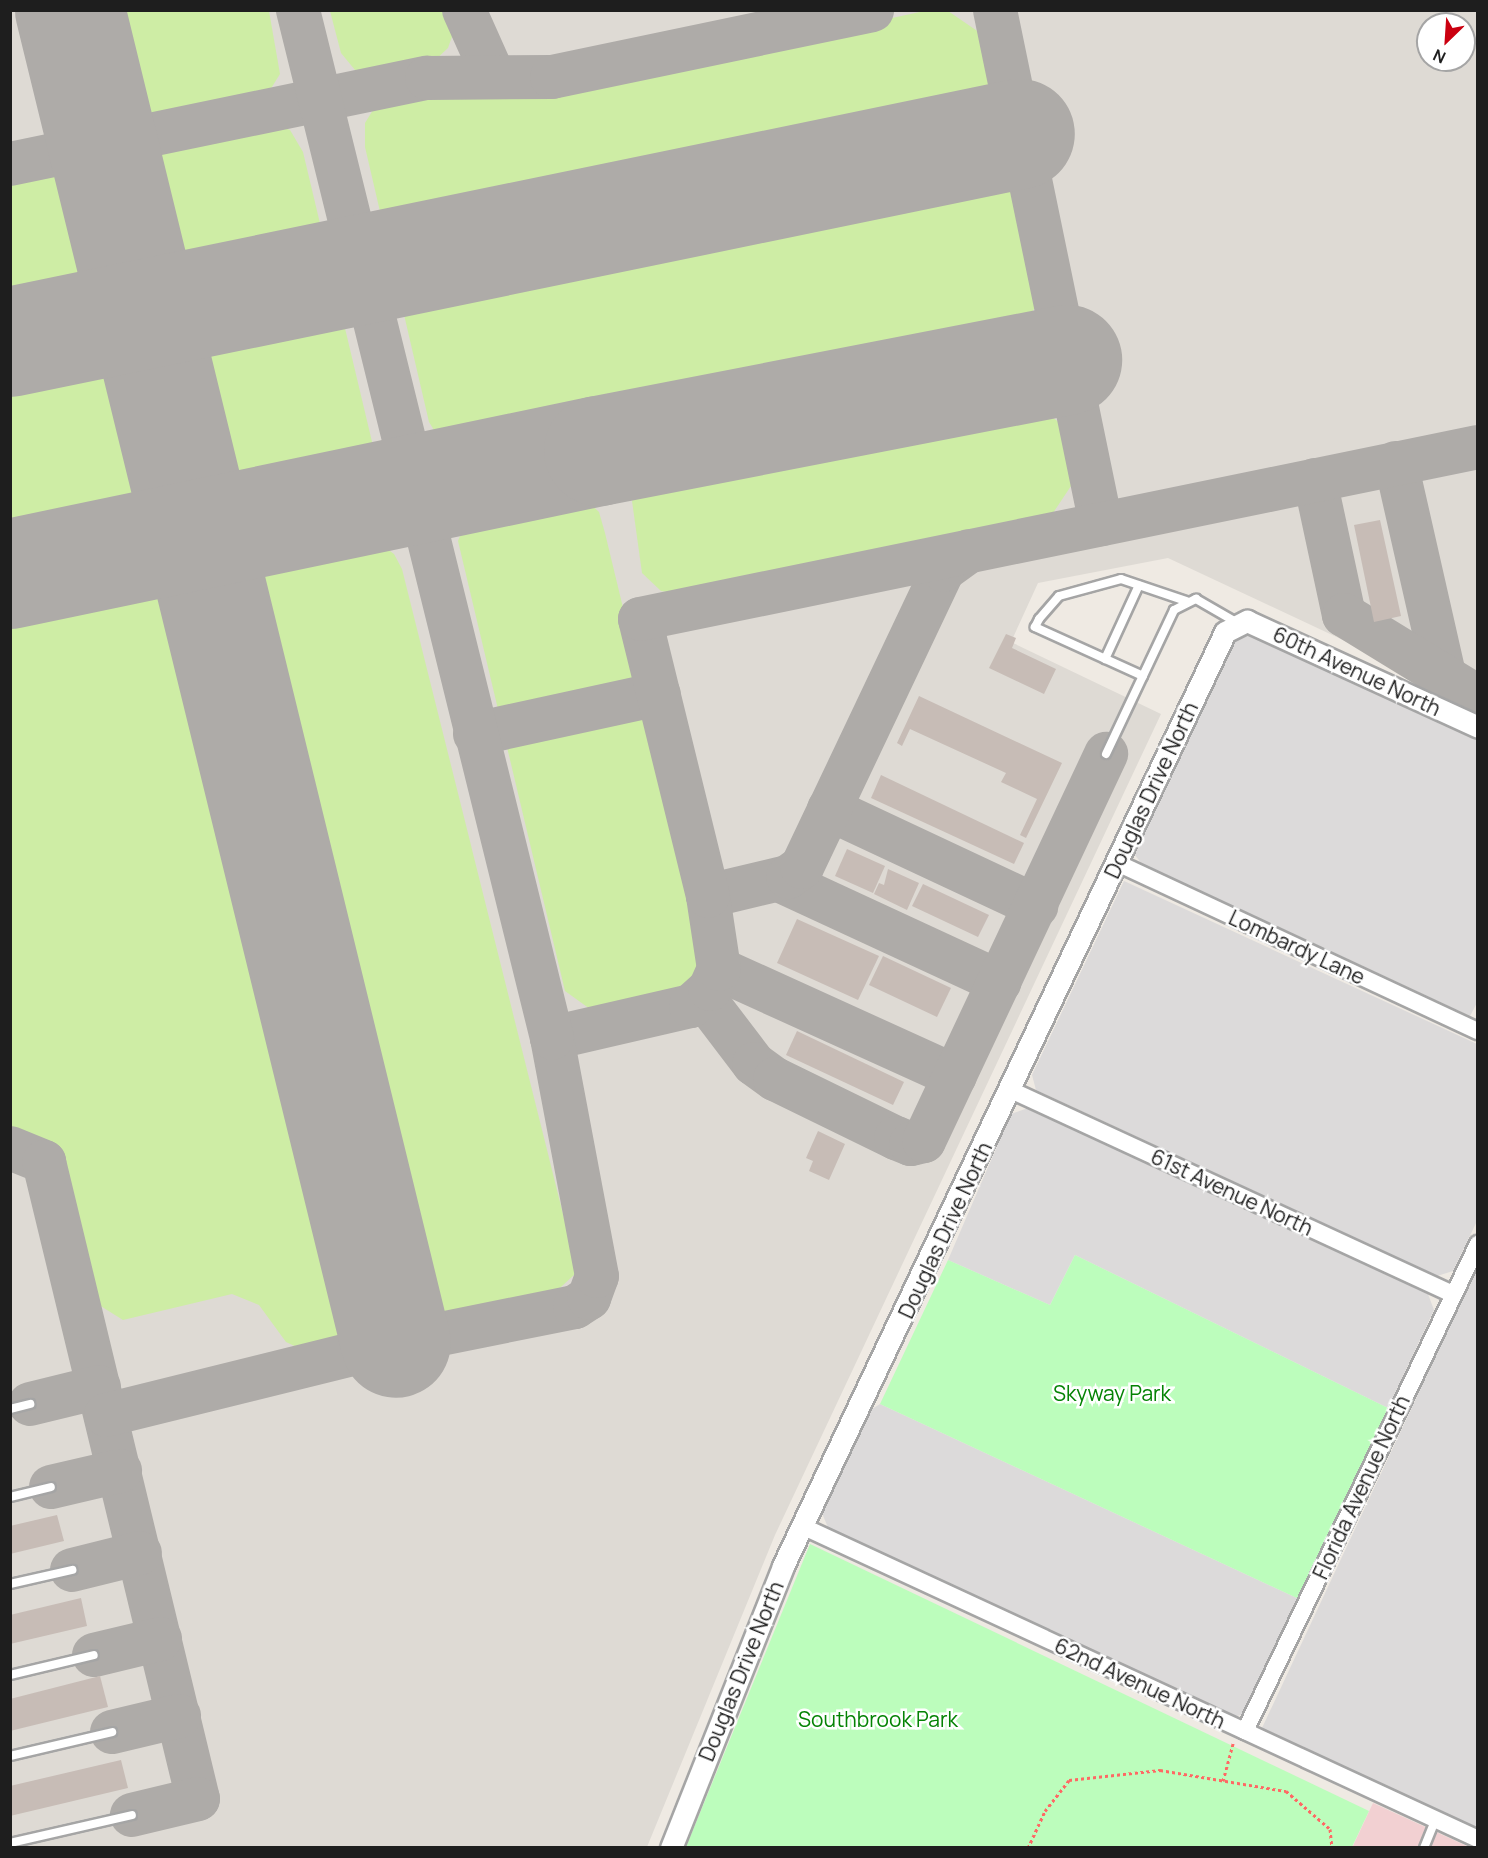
<!DOCTYPE html>
<html>
<head>
<meta charset="utf-8">
<style>
  body { margin:0 }
  #map { position:relative; width:1488px; height:1858px; overflow:hidden; background:#efeae3; font-family:Manrope,sans-serif }
  div>[style] { position:absolute }
  [style*='--x'] { left:calc(var(--x)*1px); top:calc(var(--y)*1px); width:calc(var(--w)*1px); rotate:calc(var(--a)*1deg) }
  .residential>* { inset:0; background:#dcdada }
  .commercial>* { inset:0; background:#f2d0d2 }
  .airport>* { inset:0; background:#dedad4 }
  .grass>* { inset:0; background:#ceeda5 }
  .park>* { inset:0; background:#bcfdbc }
  .taxiway>* { height:44px; margin:-22px; padding:0 22px; transform-origin:22px; border-radius:22px; background:#aeaba8 }
  .runway>* { height:110px; margin:-55px; padding:0 55px; transform-origin:55px; border-radius:55px; background:#aeaba8 }
  .building>* { inset:0; background:#c7bcb6 }
  .path>* { height:3px; margin-top:-1.5px; transform-origin:0; background:repeating-linear-gradient(90deg,#ff6864 0 3px,transparent 0 6px) }
  .roads { filter:drop-shadow(2px 0 #a5a5a5) drop-shadow(-2px 0 #a5a5a5) drop-shadow(0 2px #a5a5a5) drop-shadow(0 -2px #a5a5a5) }
  .service>* { height:8px; margin:-4px; padding:0 4px; transform-origin:4px; border-radius:4px; background:#fff }
  .minor>* { height:16px; margin:-8px; padding:0 8px; transform-origin:8px; border-radius:8px; background:#fff }
  .tertiary>* { height:21px; margin:-10.5px; padding:0 10.5px; transform-origin:10.5px; border-radius:10.5px; background:#fff }
  span { translate:-50% -50%; white-space:nowrap; text-align:center; line-height:1.15; -webkit-text-stroke:5px #fff; paint-order:stroke }
  .street-label { font-size:21px; color:#1e1e1e }
  .park-label { font-size:21px; color:#048304 }
  .frame { position:absolute; inset:0; border:12px solid #1e1e1e; pointer-events:none }
  .north { position:absolute; left:1416px; top:12px; width:60px; height:60px; box-sizing:border-box; background:#fff; border:2px solid #a5a5a5; border-radius:50%; rotate:205deg; font-size:16px; font-weight:700; line-height:24px; text-align:center; color:#1e1e1e }
  .north::after { content:''; display:block; margin:auto; width:21px; height:27px; background:#cb0010; clip-path:polygon(50% 0,100% 100%,50% 72%,0 100%) }
</style>
</head>
<body>
<div id="map">
  <div class="residential">
    <i style="clip-path:polygon(1246px 632px,1477px 740px,1478px 1001px,1470px 1016px,1141px 863px,1135px 855px,1134px 847px,1233px 637px)"></i>
    <i style="clip-path:polygon(1124px 881px,1477px 1044px,1477px 1221px,1453px 1271px,1437px 1276px,1036px 1090px,1032px 1075px)"></i>
    <i style="clip-path:polygon(1028px 1108px,1428px 1294px,1434px 1310px,1388px 1408px,1075px 1255px,1050px 1305px,948px 1260px,1011px 1114px)"></i>
    <i style="clip-path:polygon(1477px 1268px,1477px 1828px,1262px 1728px)"></i>
    <i style="clip-path:polygon(880px 1404px,1299px 1599px,1245px 1714px,1233px 1717px,829px 1530px,822px 1513px,869px 1411px)"></i>
  </div>
  <div class="commercial">
    <i style="clip-path:polygon(1373px 1803px,1469px 1847px,1352px 1848px)"></i>
  </div>
  <div class="airport">
    <i style="clip-path:polygon(evenodd,11px 11px,1477px 11px,1477px 703px,1168px 558px,1038px 583px,1011px 642px,1161px 714px,775px 1535px,647px 1847px,11px 1848px,11px 11px,1428px 24px,1464px 24px,1464px 60px,1428px 60px,1428px 24px)"></i>
  </div>
  <div class="grass">
    <i style="clip-path:polygon(929px 10px,948px 11px,989px 39px,1041px 299px,1013px 339px,495px 452px,468px 456px,445px 448px,429px 422px,365px 147px,365px 123px,376px 105px,440px 91px,552px 92px)"></i>
    <i style="clip-path:polygon(102px 11px,269px 11px,280px 74px,270px 90px,253px 101px,149px 118px,132px 107px,119px 84px)"></i>
    <i style="clip-path:polygon(330px 11px,452px 11px,456px 25px,448px 48px,433px 62px,366px 73px,355px 70px,341px 53px)"></i>
    <i style="clip-path:polygon(271px 123px,290px 130px,303px 152px,374px 450px,366px 469px,351px 481px,238px 501px,225px 496px,215px 482px,203px 441px,144px 176px,153px 154px,163px 147px)"></i>
    <i style="clip-path:polygon(64px 173px,75px 181px,85px 202px,155px 491px,141px 516px,114px 531px,11px 552px,11px 179px)"></i>
    <i style="clip-path:polygon(1023px 397px,1066px 427px,1079px 474px,1051px 516px,675px 593px,661px 591px,642px 573px,632px 501px,643px 481px)"></i>
    <i style="clip-path:polygon(579px 493px,599px 512px,605px 533px,707px 956px,704px 970px,688px 990px,609px 1009px,590px 1009px,565px 991px,458px 541px,466px 521px,498px 508px)"></i>
    <i style="clip-path:polygon(375px 540px,394px 554px,402px 569px,575px 1262px,574px 1275px,550px 1297px,449px 1317px,421px 1302px,416px 1287px,242px 586px,257px 561px,268px 557px)"></i>
    <i style="clip-path:polygon(138px 586px,171px 600px,187px 632px,357px 1314px,347px 1341px,305px 1351px,286px 1342px,259px 1305px,232px 1294px,123px 1320px,99px 1305px,65px 1171px,11px 1133px,11px 611px)"></i>
  </div>
  <div class="park">
    <i style="clip-path:polygon(1075px 1255px,1388px 1408px,1299px 1599px,880px 1404px,948px 1260px,1050px 1305px)"></i>
    <i style="clip-path:polygon(810px 1544px,1369px 1811px,1352px 1847px,686px 1847px)"></i>
  </div>
  <div class="taxiway">
    <i style="--x:464;--y:10;--w:73;--a:65.9"></i>
    <i style="--x:995;--y:10;--w:525;--a:78.35"></i>
    <i style="--x:10;--y:164;--w:426;--a:-11.7"></i>
    <i style="--x:427;--y:78;--w:125;--a:-0.5"></i>
    <i style="--x:552;--y:77;--w:327;--a:-11.8"></i>
    <i style="--x:1396;--y:463;--w:221;--a:77.2"></i>
    <i style="--x:1315;--y:480;--w:138;--a:77.9"></i>
    <i style="--x:1344;--y:615;--w:157;--a:31.5"></i>
    <i style="--x:475;--y:734;--w:188;--a:-12.3"></i>
    <i style="--x:829;--y:809;--w:229;--a:25.1"></i>
    <i style="--x:779;--y:880;--w:243;--a:24.8"></i>
    <i style="--x:708;--y:896;--w:82;--a:-13.4"></i>
    <i style="--x:788;--y:877;--w:17;--a:-36"></i>
    <i style="--x:802;--y:867;--w:329;--a:-64.6"></i>
    <i style="--x:943;--y:570;--w:32;--a:-36"></i>
    <i style="--x:719;--y:969;--w:259;--a:24.4"></i>
    <i style="--x:703;--y:997;--w:84;--a:52.7"></i>
    <i style="--x:754;--y:1064;--w:26;--a:36"></i>
    <i style="--x:775;--y:1079;--w:135;--a:26"></i>
    <i style="--x:896;--y:1138;--w:16;--a:22"></i>
    <i style="--x:911;--y:1144;--w:13;--a:-13"></i>
    <i style="--x:924;--y:1141;--w:428;--a:-64.8"></i>
    <i style="--x:552;--y:1038;--w:143;--a:-13"></i>
    <i style="--x:691;--y:1006;--w:25;--a:-42"></i>
    <i style="--x:710;--y:989;--w:22;--a:-66"></i>
    <i style="--x:719;--y:969;--w:74;--a:-98.6"></i>
    <i style="--x:708;--y:896;--w:285;--a:-103.8"></i>
    <i style="--x:640;--y:619;--w:855;--a:-11.6"></i>
    <i style="--x:10;--y:1148;--w:37;--a:22"></i>
    <i style="--x:44;--y:1162;--w:655;--a:76.41"></i>
    <i style="--x:198;--y:1799;--w:68;--a:166.4"></i>
    <i style="--x:30;--y:1404;--w:71;--a:-13.8"></i>
    <i style="--x:106;--y:1415;--w:299;--a:-13.9"></i>
    <i style="--x:396;--y:1343;--w:183;--a:-11.4"></i>
    <i style="--x:575;--y:1307;--w:17;--a:-33"></i>
    <i style="--x:589;--y:1298;--w:23;--a:-70"></i>
    <i style="--x:597;--y:1276;--w:242;--a:-100.7"></i>
    <i style="--x:552;--y:1038;--w:1059;--a:-103.88"></i>
    <i style="--x:51;--y:1487;--w:71;--a:-13.1"></i>
    <i style="--x:72;--y:1570;--w:70;--a:-14"></i>
    <i style="--x:94;--y:1655;--w:68;--a:-13.6"></i>
    <i style="--x:112;--y:1732;--w:69;--a:-13.4"></i>
  </div>
  <div class="runway">
    <i style="--x:70;--y:10;--w:1372;--a:76.26"></i>
    <i style="--x:10;--y:342;--w:1031;--a:-11.64"></i>
    <i style="--x:10;--y:574;--w:602;--a:-11.8"></i>
    <i style="--x:599;--y:451;--w:477;--a:-11"></i>
  </div>
  <div class="building">
    <i style="clip-path:polygon(1380px 520px,1401px 616px,1374px 622px,1354px 525px)"></i>
    <i style="clip-path:polygon(1006px 634px,1016px 638px,1012px 648px,1056px 669px,1044px 694px,989px 668px)"></i>
    <i style="clip-path:polygon(919px 696px,1062px 763px,1026px 838px,1020px 835px,1037px 799px,1001px 782px,1006px 773px,910px 729px,902px 746px,897px 743px)"></i>
    <i style="clip-path:polygon(881px 775px,1024px 843px,1014px 864px,871px 798px)"></i>
    <i style="clip-path:polygon(847px 849px,885px 866px,873px 893px,835px 876px)"></i>
    <i style="clip-path:polygon(888px 869px,919px 883px,907px 910px,874px 894px,879px 883px,884px 885px)"></i>
    <i style="clip-path:polygon(923px 884px,989px 915px,978px 937px,912px 906px)"></i>
    <i style="clip-path:polygon(797px 919px,879px 956px,858px 1000px,777px 963px)"></i>
    <i style="clip-path:polygon(883px 956px,951px 988px,937px 1017px,869px 985px)"></i>
    <i style="clip-path:polygon(797px 1031px,904px 1082px,893px 1105px,786px 1055px)"></i>
    <i style="clip-path:polygon(818px 1131px,845px 1144px,829px 1180px,809px 1171px,813px 1161px,806px 1158px)"></i>
    <i style="clip-path:polygon(57px 1515px,64px 1541px,10px 1554px,10px 1526px)"></i>
    <i style="clip-path:polygon(81px 1598px,87px 1626px,10px 1644px,10px 1615px)"></i>
    <i style="clip-path:polygon(100px 1676px,108px 1707px,10px 1731px,10px 1699px)"></i>
    <i style="clip-path:polygon(121px 1760px,128px 1788px,10px 1816px,10px 1786px)"></i>
  </div>
  <div class="path">
    <i style="--x:1223;--y:1781;--w:39;--a:-75"></i>
    <i style="--x:1028;--y:1848;--w:41;--a:-65.3"></i>
    <i style="--x:1045;--y:1811;--w:39;--a:-52"></i>
    <i style="--x:1069;--y:1780;--w:92;--a:-6.3"></i>
    <i style="--x:1160;--y:1770;--w:128;--a:9.5"></i>
    <i style="--x:1286;--y:1791;--w:58;--a:40.8"></i>
    <i style="--x:1330;--y:1829;--w:19;--a:84"></i>
  </div>
  <div class="roads">
    <div class="service">
      <i style="--x:1105;--y:659;--w:81;--a:-65.3"></i>
      <i style="--x:1143;--y:676;--w:119;--a:-155.6"></i>
      <i style="--x:1035;--y:627;--w:9;--a:-63"></i>
      <i style="--x:1039;--y:619;--w:30;--a:-49"></i>
      <i style="--x:1059;--y:596;--w:64;--a:-15.3"></i>
      <i style="--x:1121;--y:579;--w:69;--a:18.7"></i>
      <i style="--x:1106;--y:754;--w:159;--a:-64.7"></i>
      <i style="--x:1174;--y:610;--w:25;--a:-27"></i>
      <i style="--x:1196;--y:599;--w:46;--a:29.9"></i>
      <i style="--x:10;--y:1409;--w:21;--a:-14"></i>
      <i style="--x:10;--y:1497;--w:42;--a:-13.7"></i>
      <i style="--x:10;--y:1584;--w:64;--a:-12.7"></i>
      <i style="--x:10;--y:1675;--w:86;--a:-13.4"></i>
      <i style="--x:10;--y:1756;--w:105;--a:-13.2"></i>
      <i style="--x:10;--y:1843;--w:125;--a:-12.9"></i>
      <i style="--x:1424;--y:1848;--w:31;--a:-68"></i>
    </div>
    <div class="minor">
      <i style="--x:1117;--y:863;--w:398;--a:25"></i>
      <i style="--x:1011;--y:1090;--w:487;--a:24.8"></i>
      <i style="--x:804;--y:1527;--w:743;--a:24.84"></i>
      <i style="--x:1245;--y:1731;--w:540;--a:-64.43"></i>
    </div>
    <div class="tertiary">
      <i style="--x:671;--y:1848;--w:303;--a:-68.3"></i>
      <i style="--x:783;--y:1566;--w:1033;--a:-64.67"></i>
      <i style="--x:1225;--y:632;--w:25;--a:-27"></i>
      <i style="--x:1247;--y:621;--w:254;--a:24.6"></i>
    </div>
  </div>
  <div class="street-label">
    <span style="left:1357px;top:671px;rotate:25deg">60th Avenue North</span>
    <span style="left:1151px;top:790px;rotate:-65deg">Douglas Drive North</span>
    <span style="left:1297px;top:947px;rotate:25deg">Lombardy Lane</span>
    <span style="left:1232px;top:1192px;rotate:25deg">61st Avenue North</span>
    <span style="left:945px;top:1230px;rotate:-65deg">Douglas Drive North</span>
    <span style="left:1361px;top:1487px;rotate:-65deg">Florida Avenue North</span>
    <span style="left:741px;top:1671px;rotate:-68deg">Douglas Drive North</span>
    <span style="left:1140px;top:1683px;rotate:25deg">62nd Avenue North</span>
  </div>
  <div class="park-label">
    <span style="left:1112px;top:1393px">Skyway Park</span>
    <span style="left:878px;top:1719px">Southbrook Park</span>
  </div>
  <div class="frame"></div>
  <div class="north">N</div>
</div>
</body>
</html>
